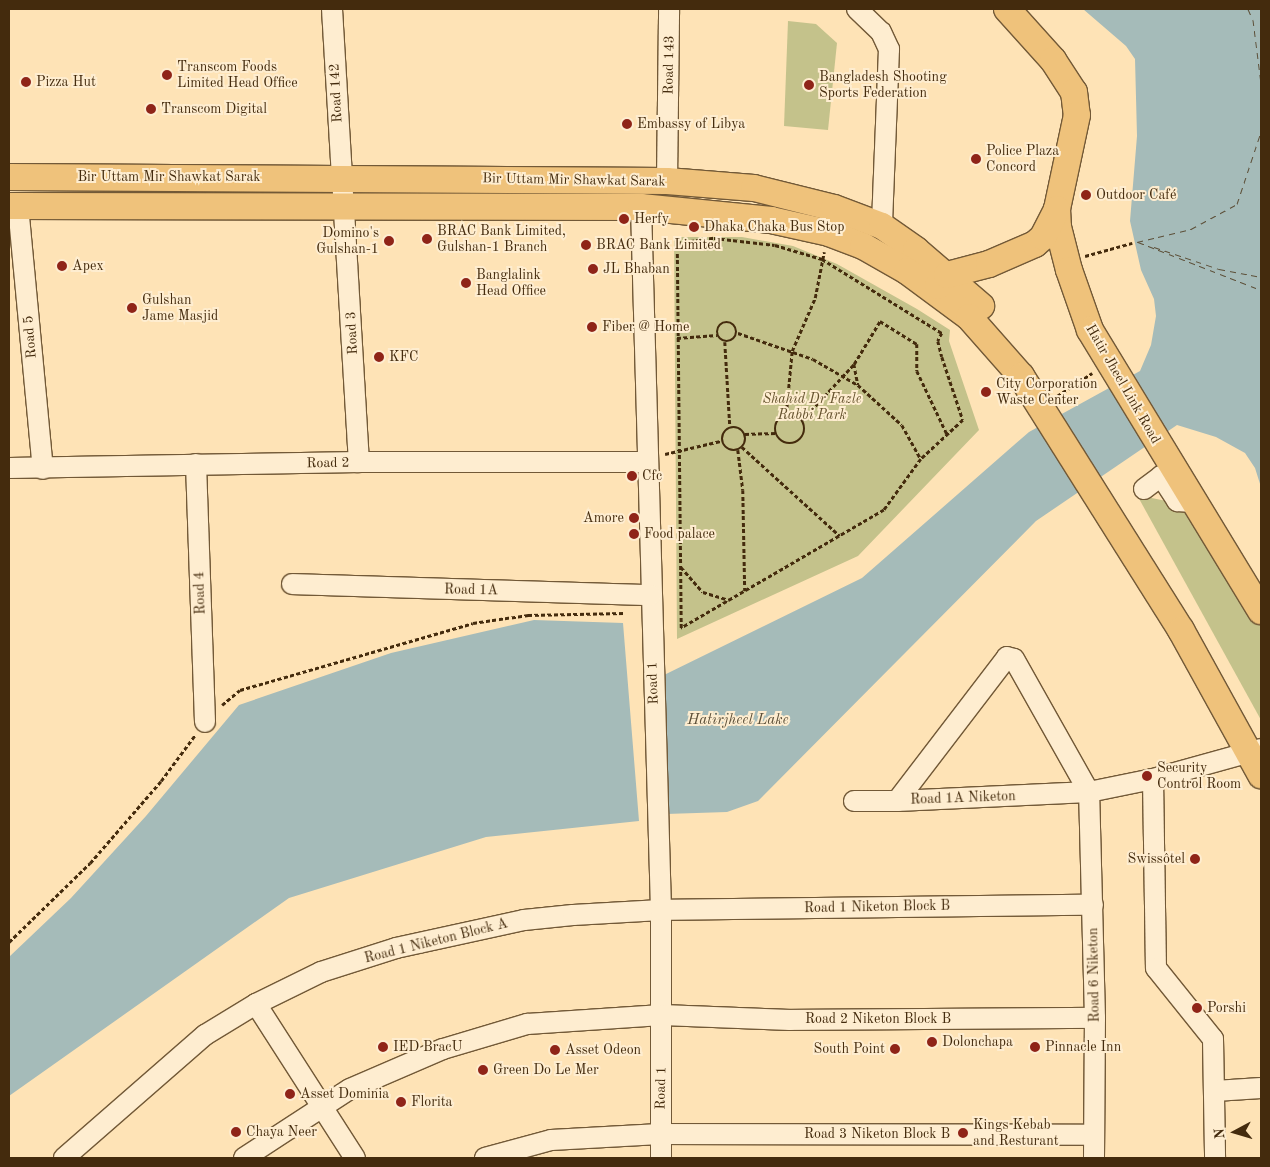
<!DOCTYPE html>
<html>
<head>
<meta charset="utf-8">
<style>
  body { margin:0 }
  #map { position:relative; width:1270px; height:1167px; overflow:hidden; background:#fee3b6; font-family:"Old Standard TT",serif }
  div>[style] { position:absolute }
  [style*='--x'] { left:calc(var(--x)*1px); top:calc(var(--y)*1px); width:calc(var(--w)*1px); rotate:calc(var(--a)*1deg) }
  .green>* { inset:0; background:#c4c28b }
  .water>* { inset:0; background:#a5bbb9 }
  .ferry>* { height:1px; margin-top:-0.5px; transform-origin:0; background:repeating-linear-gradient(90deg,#5c4f38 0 6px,transparent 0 11px) }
  .path>* { height:2.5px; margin-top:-1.25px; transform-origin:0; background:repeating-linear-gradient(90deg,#442b0d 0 4px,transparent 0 6.5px) }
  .path>.ring { margin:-1.25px; padding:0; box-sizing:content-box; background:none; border:2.5px solid #442b0d; border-radius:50% }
  .roads { filter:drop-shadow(1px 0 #725937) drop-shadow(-1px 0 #725937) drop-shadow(0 1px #725937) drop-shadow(0 -1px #725937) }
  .minor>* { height:20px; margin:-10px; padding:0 10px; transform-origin:10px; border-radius:10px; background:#feedd0 }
  .major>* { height:26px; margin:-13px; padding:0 13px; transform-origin:13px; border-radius:13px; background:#efc27b }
  .dots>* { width:14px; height:14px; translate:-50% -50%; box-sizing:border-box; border:2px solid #feedd0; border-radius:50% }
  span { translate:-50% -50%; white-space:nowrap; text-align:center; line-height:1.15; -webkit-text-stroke:4px #feedd0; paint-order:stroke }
  .street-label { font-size:14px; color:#442b0d }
  .poi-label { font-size:14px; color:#442b0d }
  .left { translate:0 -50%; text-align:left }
  .right { translate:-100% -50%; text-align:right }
  .park-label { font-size:14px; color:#64512c; font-style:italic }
  .water-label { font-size:15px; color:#5c4f38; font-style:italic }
  .frame { position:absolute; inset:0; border:10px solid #442b0d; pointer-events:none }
  .north { position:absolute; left:1210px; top:1107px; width:50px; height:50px; -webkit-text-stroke:4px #feedd0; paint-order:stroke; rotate:264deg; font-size:14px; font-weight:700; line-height:20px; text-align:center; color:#442b0d }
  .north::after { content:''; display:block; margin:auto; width:18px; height:22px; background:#442b0d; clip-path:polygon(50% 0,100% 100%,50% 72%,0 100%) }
</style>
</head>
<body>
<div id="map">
  <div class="green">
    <i style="clip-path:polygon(788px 21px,816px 24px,837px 43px,828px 130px,784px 126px)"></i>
    <i style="clip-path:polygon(674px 237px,742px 237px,793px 246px,837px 264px,917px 309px,950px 330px,949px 341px,979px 430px,858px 556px,677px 639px)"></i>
    <i style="clip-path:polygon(1137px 495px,1186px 505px,1261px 616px,1261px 720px)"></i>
  </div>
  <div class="water">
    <i style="clip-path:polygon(1083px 9px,1261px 9px,1261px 487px,1255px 468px,1245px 453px,1216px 437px,1177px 425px,1036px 521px,758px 801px,727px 812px,666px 814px,664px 675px,862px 578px,1029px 432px,1140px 371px,1151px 345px,1156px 316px,1154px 299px,1141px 270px,1130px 221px,1137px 136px,1135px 59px,1126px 46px)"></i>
    <i style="clip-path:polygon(534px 620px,623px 623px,639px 821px,486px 837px,289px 898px,9px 1096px,9px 957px,71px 898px,146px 816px,239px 705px,391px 653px)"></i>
  </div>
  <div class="ferry">
    <i style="--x:1248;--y:9;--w:12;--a:66"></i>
    <i style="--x:1253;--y:20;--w:64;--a:82.8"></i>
    <i style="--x:1137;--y:242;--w:56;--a:-13.5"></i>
    <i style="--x:1191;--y:229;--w:52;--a:-28.5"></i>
    <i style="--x:1237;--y:204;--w:76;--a:-71.6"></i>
    <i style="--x:1138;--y:242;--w:132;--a:21.3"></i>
    <i style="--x:1154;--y:247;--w:69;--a:18.7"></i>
    <i style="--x:1219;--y:269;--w:43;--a:10.8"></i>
  </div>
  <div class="path">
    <i style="--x:714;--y:238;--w:61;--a:6.5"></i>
    <i style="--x:775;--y:245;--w:49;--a:16.6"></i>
    <i style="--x:822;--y:259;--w:141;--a:31.7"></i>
    <i style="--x:942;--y:333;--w:9;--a:117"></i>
    <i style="--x:938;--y:341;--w:16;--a:76"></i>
    <i style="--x:942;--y:357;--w:66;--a:71.6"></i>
    <i style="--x:963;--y:420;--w:57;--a:137.1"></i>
    <i style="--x:921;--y:459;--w:63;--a:126"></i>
    <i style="--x:884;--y:510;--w:235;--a:149.8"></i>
    <i style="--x:681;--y:628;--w:385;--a:-90.6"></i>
    <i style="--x:677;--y:243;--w:37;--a:-8"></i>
    <i style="--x:1085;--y:256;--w:49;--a:-15.5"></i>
    <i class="ring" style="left:717px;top:322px;width:17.5px;height:17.5px"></i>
    <i style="--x:738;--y:333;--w:79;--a:19.1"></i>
    <i style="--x:813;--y:359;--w:52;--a:30"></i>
    <i style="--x:858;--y:385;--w:59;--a:42.3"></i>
    <i style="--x:902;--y:425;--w:39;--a:61"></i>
    <i style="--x:677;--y:338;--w:40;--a:-4.3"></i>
    <i style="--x:725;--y:342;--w:85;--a:86.6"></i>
    <i style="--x:854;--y:364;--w:21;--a:79"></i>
    <i style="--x:1057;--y:396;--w:42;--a:-33.3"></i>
    <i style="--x:786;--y:414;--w:63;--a:-84.6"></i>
    <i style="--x:792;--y:351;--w:58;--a:-66.5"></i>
    <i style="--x:815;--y:298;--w:47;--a:-78.9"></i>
    <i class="ring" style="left:775px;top:414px;width:27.5px;height:27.5px"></i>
    <i style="--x:802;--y:420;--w:76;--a:-47.1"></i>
    <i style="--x:854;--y:364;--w:50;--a:-58.8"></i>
    <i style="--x:880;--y:321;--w:44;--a:31.9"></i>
    <i style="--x:917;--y:344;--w:27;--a:90"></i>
    <i style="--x:917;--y:371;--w:70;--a:64.5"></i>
    <i class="ring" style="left:722px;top:427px;width:21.5px;height:21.5px"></i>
    <i style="--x:745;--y:434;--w:31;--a:-2"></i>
    <i style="--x:742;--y:447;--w:132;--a:42.2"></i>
    <i style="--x:738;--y:450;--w:40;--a:82.9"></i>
    <i style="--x:743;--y:490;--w:101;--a:88.9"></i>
    <i style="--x:665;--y:454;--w:57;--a:-13.1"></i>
    <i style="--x:681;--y:567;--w:33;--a:49"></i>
    <i style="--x:703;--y:592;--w:27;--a:17"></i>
    <i style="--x:222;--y:705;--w:23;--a:-40"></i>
    <i style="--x:240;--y:690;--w:242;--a:-16"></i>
    <i style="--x:473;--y:623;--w:56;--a:-8.3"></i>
    <i style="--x:528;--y:615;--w:96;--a:-1.2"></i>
    <i style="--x:9;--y:942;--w:113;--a:-44.3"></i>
    <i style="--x:90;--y:863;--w:108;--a:-49.1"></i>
    <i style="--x:161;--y:781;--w:57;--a:-53.5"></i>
  </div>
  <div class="roads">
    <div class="minor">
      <i style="--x:332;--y:9;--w:454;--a:86.6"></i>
      <i style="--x:857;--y:9;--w:33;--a:44"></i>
      <i style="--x:881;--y:32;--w:19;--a:65"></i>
      <i style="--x:889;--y:49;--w:177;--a:92.3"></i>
      <i style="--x:667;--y:181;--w:172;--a:-89.3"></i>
      <i style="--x:18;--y:206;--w:264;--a:84.6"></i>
      <i style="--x:641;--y:207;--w:703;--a:88.37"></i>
      <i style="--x:661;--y:910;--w:248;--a:90"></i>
      <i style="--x:196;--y:464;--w:258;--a:88"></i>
      <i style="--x:9;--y:468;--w:350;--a:-1"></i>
      <i style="--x:359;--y:462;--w:289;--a:0"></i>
      <i style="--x:1144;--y:489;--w:21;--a:-37"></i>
      <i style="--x:1161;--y:476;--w:30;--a:57"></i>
      <i style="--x:1177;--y:501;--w:16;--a:4"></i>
      <i style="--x:292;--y:584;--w:359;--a:1.8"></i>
      <i style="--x:1153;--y:779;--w:189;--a:89.1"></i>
      <i style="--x:1156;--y:968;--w:91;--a:51.2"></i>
      <i style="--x:1213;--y:1039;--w:119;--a:89"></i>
      <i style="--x:854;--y:801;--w:43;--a:0"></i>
      <i style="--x:256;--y:1004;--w:183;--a:57.3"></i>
      <i style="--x:1215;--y:1091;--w:46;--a:-3.7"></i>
      <i style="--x:64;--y:1158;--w:187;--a:-41.1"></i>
      <i style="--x:205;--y:1035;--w:60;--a:-31.3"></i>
      <i style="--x:256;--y:1004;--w:72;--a:-26.2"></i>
      <i style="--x:321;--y:972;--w:79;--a:-17.7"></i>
      <i style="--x:396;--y:948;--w:131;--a:-12.3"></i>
      <i style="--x:524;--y:920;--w:49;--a:-5.8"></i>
      <i style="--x:573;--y:915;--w:88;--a:-3.3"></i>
      <i style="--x:661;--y:910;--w:432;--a:-0.7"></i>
      <i style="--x:244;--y:1158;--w:126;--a:-33.1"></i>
      <i style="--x:350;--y:1089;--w:101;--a:-23.3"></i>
      <i style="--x:443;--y:1049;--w:88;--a:-16.6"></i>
      <i style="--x:527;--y:1024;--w:135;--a:-3.8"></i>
      <i style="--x:662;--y:1015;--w:128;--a:2.2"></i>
      <i style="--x:790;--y:1020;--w:305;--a:-0.4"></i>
      <i style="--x:485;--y:1158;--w:68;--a:-15.3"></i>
      <i style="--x:551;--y:1140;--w:109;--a:-3.2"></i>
      <i style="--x:660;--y:1134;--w:433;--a:0.1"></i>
      <i style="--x:1094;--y:1158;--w:140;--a:-89.6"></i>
      <i style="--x:1095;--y:1018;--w:226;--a:-91.5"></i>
      <i style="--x:1089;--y:792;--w:192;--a:177.3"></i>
      <i style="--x:897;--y:801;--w:181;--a:-52.6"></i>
      <i style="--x:1007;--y:657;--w:7;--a:16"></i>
      <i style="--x:1014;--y:659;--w:153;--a:60.6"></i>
      <i style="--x:1089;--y:792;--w:65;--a:-11.5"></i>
      <i style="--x:1153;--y:779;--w:112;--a:-15.5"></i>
    </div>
    <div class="major">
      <i style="--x:1007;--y:9;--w:69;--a:48"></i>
      <i style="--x:1053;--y:60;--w:38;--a:57"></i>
      <i style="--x:1074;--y:92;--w:23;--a:83"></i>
      <i style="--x:1077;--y:115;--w:96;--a:102"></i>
      <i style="--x:1057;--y:209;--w:18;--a:87"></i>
      <i style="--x:1058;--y:227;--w:44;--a:75.7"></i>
      <i style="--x:1069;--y:270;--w:64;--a:70.7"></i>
      <i style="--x:1090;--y:330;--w:329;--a:58.7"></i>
      <i style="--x:9;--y:177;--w:658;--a:0.35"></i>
      <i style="--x:667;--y:181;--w:87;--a:4.6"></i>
      <i style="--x:754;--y:188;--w:82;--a:14"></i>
      <i style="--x:834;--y:208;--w:51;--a:20.6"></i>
      <i style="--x:882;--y:226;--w:42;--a:35.2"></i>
      <i style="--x:916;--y:250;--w:86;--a:40.7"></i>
      <i style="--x:9;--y:206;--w:632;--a:0.09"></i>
      <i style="--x:641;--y:207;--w:131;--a:5.7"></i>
      <i style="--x:771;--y:220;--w:59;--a:12.6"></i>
      <i style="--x:829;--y:233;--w:36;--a:21"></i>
      <i style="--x:863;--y:246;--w:51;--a:29.6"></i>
      <i style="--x:907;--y:271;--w:77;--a:36.6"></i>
      <i style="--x:969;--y:317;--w:79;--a:48.6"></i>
      <i style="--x:1021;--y:376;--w:300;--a:57.8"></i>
      <i style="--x:1181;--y:630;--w:166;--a:61.1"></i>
      <i style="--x:938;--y:286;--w:14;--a:-51"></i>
      <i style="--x:947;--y:275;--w:43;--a:-14.7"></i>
      <i style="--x:989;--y:264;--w:50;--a:-23.5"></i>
      <i style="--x:1035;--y:244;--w:11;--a:-41"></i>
      <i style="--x:1043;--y:237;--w:31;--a:-63"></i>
    </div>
  </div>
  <div class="dots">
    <i style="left:167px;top:75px;background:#8f2418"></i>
    <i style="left:26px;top:82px;background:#8f2418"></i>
    <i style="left:809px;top:85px;background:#8f2418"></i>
    <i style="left:151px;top:109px;background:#8f2418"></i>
    <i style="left:627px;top:124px;background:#8f2418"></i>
    <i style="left:976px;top:159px;background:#8f2418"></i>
    <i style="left:1086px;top:195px;background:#8f2418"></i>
    <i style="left:624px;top:219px;background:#8f2418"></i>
    <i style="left:694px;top:227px;background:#8f2418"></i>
    <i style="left:427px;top:239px;background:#8f2418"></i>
    <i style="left:389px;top:241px;background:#8f2418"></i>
    <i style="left:586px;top:245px;background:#8f2418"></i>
    <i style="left:62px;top:266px;background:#8f2418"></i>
    <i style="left:593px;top:269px;background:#8f2418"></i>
    <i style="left:466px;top:283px;background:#8f2418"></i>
    <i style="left:132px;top:308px;background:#8f2418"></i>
    <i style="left:592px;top:327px;background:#8f2418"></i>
    <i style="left:379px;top:357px;background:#8f2418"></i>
    <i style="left:986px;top:392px;background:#8f2418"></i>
    <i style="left:632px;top:476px;background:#8f2418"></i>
    <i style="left:634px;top:518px;background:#8f2418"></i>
    <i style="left:634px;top:534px;background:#8f2418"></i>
    <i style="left:1147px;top:776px;background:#8f2418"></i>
    <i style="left:1195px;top:859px;background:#8f2418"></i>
    <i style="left:1197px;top:1008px;background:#8f2418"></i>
    <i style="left:932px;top:1042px;background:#8f2418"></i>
    <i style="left:383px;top:1047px;background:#8f2418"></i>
    <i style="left:1035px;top:1047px;background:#8f2418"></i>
    <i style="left:895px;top:1049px;background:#8f2418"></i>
    <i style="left:555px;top:1050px;background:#8f2418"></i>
    <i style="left:483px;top:1070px;background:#8f2418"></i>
    <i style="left:290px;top:1094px;background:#8f2418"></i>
    <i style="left:401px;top:1102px;background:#8f2418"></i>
    <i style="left:236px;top:1132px;background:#8f2418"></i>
    <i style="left:963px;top:1133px;background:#8f2418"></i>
  </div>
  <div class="street-label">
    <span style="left:669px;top:65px;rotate:-89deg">Road 143</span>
    <span style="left:336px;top:93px;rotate:-93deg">Road 142</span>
    <span style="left:169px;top:177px">Bir Uttam Mir Shawkat Sarak</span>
    <span style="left:574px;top:180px;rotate:1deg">Bir Uttam Mir Shawkat Sarak</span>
    <span style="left:352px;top:333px;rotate:-93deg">Road 3</span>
    <span style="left:30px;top:337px;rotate:-95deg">Road 5</span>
    <span style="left:1123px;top:384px;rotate:60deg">Hatir Jheel Link Road</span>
    <span style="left:328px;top:463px;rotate:-1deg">Road 2</span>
    <span style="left:471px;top:590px;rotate:1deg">Road 1A</span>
    <span style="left:200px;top:593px;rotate:-92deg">Road 4</span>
    <span style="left:653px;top:683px;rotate:-92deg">Road 1</span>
    <span style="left:963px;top:798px;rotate:-2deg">Road 1A Niketon</span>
    <span style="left:877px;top:907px;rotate:-1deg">Road 1 Niketon Block B</span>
    <span style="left:436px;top:941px;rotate:-14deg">Road 1 Niketon Block A</span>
    <span style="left:1094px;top:975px;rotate:-91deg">Road 6 Niketon</span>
    <span style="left:878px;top:1019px">Road 2 Niketon Block B</span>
    <span style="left:661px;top:1088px;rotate:-89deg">Road 1</span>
    <span style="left:877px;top:1134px">Road 3 Niketon Block B</span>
  </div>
  <div class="poi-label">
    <span class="left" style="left:177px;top:75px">Transcom Foods<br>Limited Head Office</span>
    <span class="left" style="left:819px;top:85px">Bangladesh Shooting<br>Sports Federation</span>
    <span class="left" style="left:36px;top:82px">Pizza Hut</span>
    <span class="left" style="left:161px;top:109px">Transcom Digital</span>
    <span class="left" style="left:637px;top:124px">Embassy of Libya</span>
    <span class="left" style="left:986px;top:159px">Police Plaza<br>Concord</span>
    <span class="left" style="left:1096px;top:195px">Outdoor Café</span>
    <span class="left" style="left:634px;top:219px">Herfy</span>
    <span class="left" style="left:704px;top:227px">Dhaka Chaka Bus Stop</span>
    <span class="left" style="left:437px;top:239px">BRAC Bank Limited,<br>Gulshan-1 Branch</span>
    <span class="right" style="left:379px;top:241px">Domino's<br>Gulshan-1</span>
    <span class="left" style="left:596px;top:245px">BRAC Bank Limited</span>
    <span class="left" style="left:72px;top:266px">Apex</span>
    <span class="left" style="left:603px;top:269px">JL Bhaban</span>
    <span class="left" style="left:476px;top:283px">Banglalink<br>Head Office</span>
    <span class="left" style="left:142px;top:308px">Gulshan<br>Jame Masjid</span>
    <span class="left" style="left:602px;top:327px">Fiber @ Home</span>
    <span class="left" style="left:389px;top:357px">KFC</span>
    <span class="left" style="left:996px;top:392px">City Corporation<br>Waste Center</span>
    <span class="left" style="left:642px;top:476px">Cfc</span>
    <span class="right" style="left:624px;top:518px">Amore</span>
    <span class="left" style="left:644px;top:534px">Food palace</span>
    <span class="left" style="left:1157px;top:776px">Security<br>Control Room</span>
    <span class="right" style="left:1185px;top:859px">Swissôtel</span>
    <span class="left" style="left:1207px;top:1008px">Porshi</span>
    <span class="left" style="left:942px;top:1042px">Dolonchapa</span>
    <span class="left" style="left:393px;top:1047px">IED BracU</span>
    <span class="left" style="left:1045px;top:1047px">Pinnacle Inn</span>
    <span class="right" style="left:885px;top:1049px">South Point</span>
    <span class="left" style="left:565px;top:1050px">Asset Odeon</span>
    <span class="left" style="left:493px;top:1070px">Green Do Le Mer</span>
    <span class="left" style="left:300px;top:1094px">Asset Dominia</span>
    <span class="left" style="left:411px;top:1102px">Florita</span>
    <span class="left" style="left:973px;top:1133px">Kings Kebab<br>and Resturant</span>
    <span class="left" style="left:246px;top:1132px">Chaya Neer</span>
  </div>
  <div class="park-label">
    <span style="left:812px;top:407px">Shahid Dr Fazle<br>Rabbi Park</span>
  </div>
  <div class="water-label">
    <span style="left:738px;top:721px">Hatirjheel Lake</span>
  </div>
  <div class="frame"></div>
  <div class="north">N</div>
</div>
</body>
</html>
